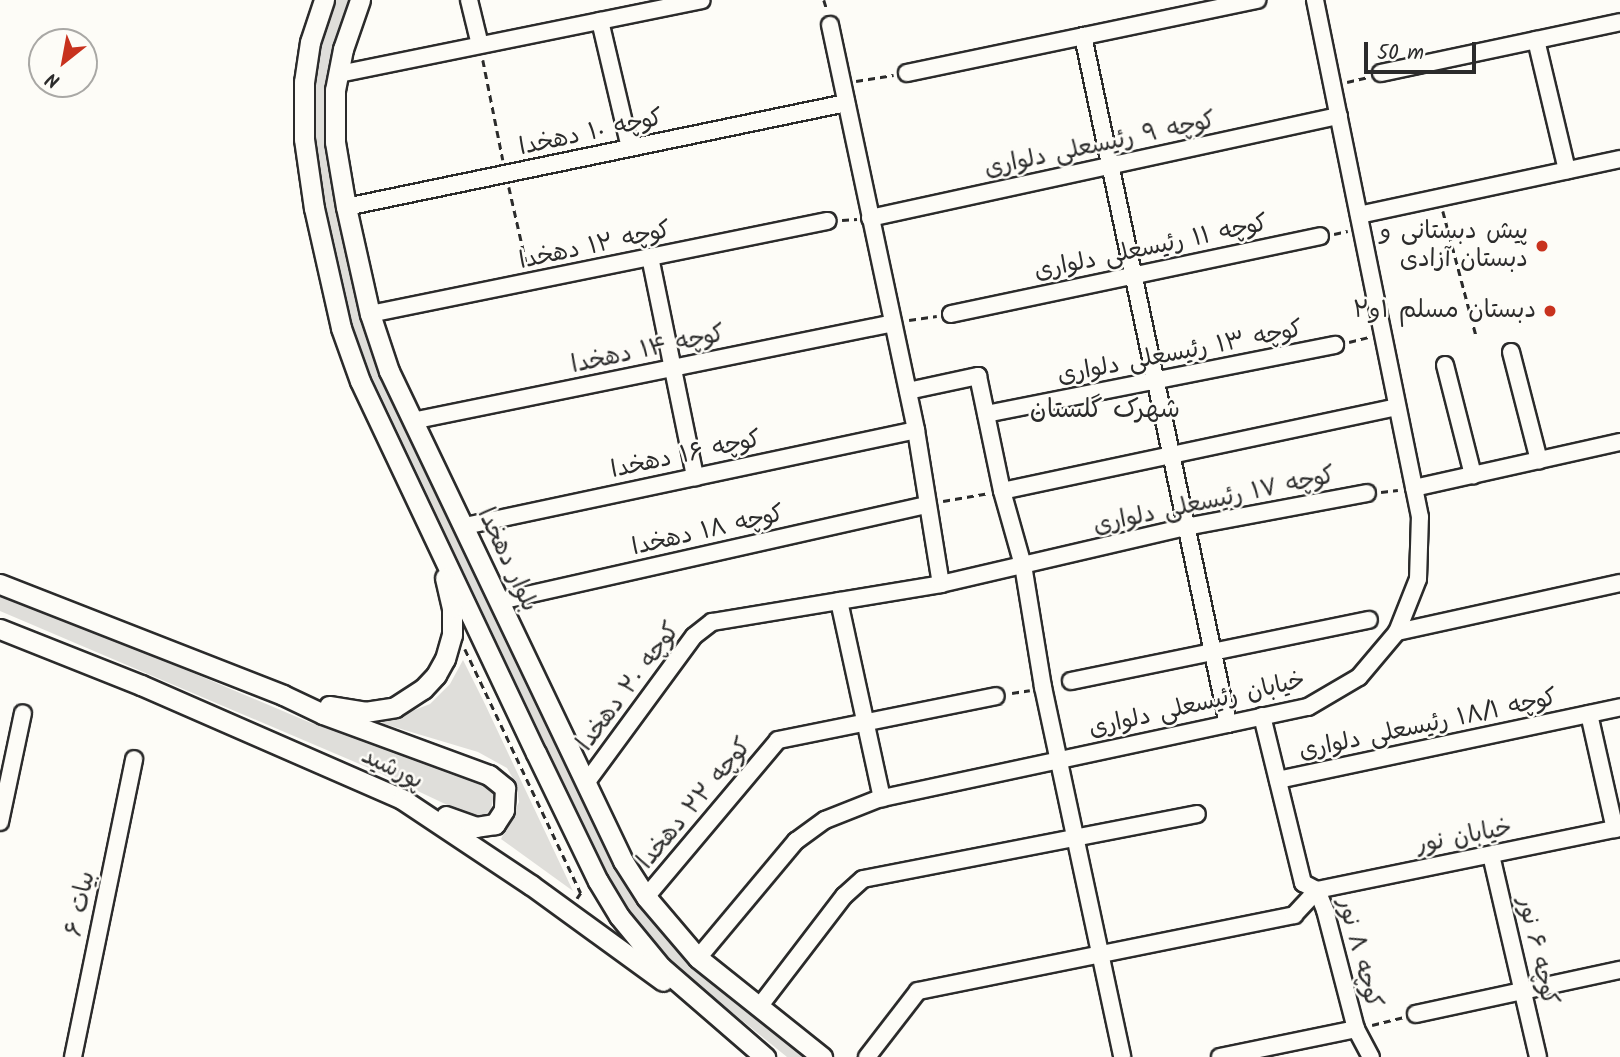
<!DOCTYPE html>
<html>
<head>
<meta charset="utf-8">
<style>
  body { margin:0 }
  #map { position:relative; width:1620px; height:1057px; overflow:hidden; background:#fdfcf7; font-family:Kalam,"Playpen Sans Arabic",sans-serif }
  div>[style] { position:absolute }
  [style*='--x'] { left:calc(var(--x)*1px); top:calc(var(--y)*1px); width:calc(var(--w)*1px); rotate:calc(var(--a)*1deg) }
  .green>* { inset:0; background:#dfdeda }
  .path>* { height:2.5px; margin-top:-1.25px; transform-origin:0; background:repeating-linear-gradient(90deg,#2b2b2b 0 7px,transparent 0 12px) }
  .roads { filter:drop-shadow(2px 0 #2b2b2b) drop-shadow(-2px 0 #2b2b2b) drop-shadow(0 2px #2b2b2b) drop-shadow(0 -2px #2b2b2b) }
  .minor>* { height:16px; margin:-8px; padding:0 8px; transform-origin:8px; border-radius:8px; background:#fdfcf7 }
  .major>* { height:19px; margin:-9.5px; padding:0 9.5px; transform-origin:9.5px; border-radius:9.5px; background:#fdfcf7 }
  .dots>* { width:19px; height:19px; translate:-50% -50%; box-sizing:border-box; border:4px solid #fdfcf7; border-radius:50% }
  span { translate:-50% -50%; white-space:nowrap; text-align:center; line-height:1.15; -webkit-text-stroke:5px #fdfcf7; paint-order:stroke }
  .street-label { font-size:24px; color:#2b2b2b }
  .poi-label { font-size:24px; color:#2b2b2b }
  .right { translate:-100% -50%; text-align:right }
  .neighbourhood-label { font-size:26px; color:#2b2b2b }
  .north { position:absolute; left:28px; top:28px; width:70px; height:70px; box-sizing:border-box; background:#fdfcf7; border:2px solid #a9a8a5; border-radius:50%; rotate:211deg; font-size:19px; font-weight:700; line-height:28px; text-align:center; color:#2b2b2b }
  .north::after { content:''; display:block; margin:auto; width:24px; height:32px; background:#c8321e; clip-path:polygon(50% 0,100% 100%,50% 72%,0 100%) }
  .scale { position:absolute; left:1364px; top:42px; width:112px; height:32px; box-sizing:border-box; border:4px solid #2b2b2b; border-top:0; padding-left:9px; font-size:21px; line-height:24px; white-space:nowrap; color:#2b2b2b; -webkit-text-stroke:5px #fdfcf7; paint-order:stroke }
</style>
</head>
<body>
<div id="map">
  <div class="green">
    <i style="clip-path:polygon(334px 0,350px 0,336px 48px,351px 270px,370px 344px,638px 902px,691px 963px,807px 1057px,787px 1057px,687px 976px,654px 944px,623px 902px,604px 869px,358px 347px,343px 292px,315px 149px,316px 69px)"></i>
    <i style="clip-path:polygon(0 591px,311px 723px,481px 779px,494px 794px,491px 810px,483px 816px,473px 817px,460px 811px,369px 768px,0 611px)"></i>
    <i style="clip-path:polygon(463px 660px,484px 702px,573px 891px,501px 839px,519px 802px,516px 784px,507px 768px,478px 752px,381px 723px,430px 704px,450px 684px)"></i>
  </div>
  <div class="path">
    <i style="--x:824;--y:0;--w:10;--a:73"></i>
    <i style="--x:483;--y:60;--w:102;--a:78.7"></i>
    <i style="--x:856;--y:81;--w:38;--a:-9"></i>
    <i style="--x:1347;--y:82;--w:22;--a:-13"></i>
    <i style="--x:509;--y:187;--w:81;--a:77.2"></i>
    <i style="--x:1443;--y:211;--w:128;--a:75.1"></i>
    <i style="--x:842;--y:220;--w:15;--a:-4"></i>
    <i style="--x:1334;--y:234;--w:14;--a:-12"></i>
    <i style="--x:909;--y:320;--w:28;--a:-8"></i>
    <i style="--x:1349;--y:342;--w:21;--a:-14"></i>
    <i style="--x:1381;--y:492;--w:17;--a:-7"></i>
    <i style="--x:943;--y:501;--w:47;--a:-9.9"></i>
    <i style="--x:465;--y:649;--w:270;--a:64.6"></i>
    <i style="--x:581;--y:893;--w:7;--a:124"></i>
    <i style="--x:1012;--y:693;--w:18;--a:-9"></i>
    <i style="--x:1372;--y:1025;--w:32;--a:-14"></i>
  </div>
  <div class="roads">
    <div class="minor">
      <i style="--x:469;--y:0;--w:46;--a:76.3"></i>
      <i style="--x:600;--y:21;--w:130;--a:76.7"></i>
      <i style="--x:830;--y:25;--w:414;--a:78"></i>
      <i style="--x:916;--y:430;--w:156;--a:80.8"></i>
      <i style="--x:1083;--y:36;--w:703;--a:78.1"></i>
      <i style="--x:1536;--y:40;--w:134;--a:76.6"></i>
      <i style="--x:907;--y:73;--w:358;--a:-11.8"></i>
      <i style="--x:1381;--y:73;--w:244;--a:-12"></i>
      <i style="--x:339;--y:74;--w:370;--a:-11.5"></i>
      <i style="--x:346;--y:207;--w:511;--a:-11.75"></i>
      <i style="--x:1359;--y:215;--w:267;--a:-12.1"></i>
      <i style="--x:870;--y:218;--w:480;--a:-12.3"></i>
      <i style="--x:650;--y:257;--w:225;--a:78.4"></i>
      <i style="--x:370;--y:314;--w:467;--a:-11.5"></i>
      <i style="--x:951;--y:314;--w:377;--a:-11.9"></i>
      <i style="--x:1511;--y:352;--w:112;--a:75.5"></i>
      <i style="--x:1445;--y:365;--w:114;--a:75.7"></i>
      <i style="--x:908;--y:391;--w:72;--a:-12.1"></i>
      <i style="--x:978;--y:376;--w:117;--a:78.2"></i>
      <i style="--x:1002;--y:491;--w:77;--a:74.2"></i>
      <i style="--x:1023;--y:565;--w:124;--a:80.7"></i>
      <i style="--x:1043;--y:687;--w:378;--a:77.9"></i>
      <i style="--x:986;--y:414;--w:356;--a:-11.2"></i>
      <i style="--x:412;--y:421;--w:491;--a:-11.5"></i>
      <i style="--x:1414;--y:488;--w:211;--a:-12.6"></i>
      <i style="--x:1002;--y:491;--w:404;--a:-12"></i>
      <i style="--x:465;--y:526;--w:461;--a:-12"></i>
      <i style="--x:500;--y:601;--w:438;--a:-12.7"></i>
      <i style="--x:839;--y:601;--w:202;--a:77.7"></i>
      <i style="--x:1397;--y:632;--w:228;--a:-12.4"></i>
      <i style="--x:1071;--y:681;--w:304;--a:-11.6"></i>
      <i style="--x:1589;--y:714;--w:118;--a:77.3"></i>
      <i style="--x:1262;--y:716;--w:172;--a:76.2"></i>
      <i style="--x:1303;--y:883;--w:16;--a:27"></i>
      <i style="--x:1278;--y:780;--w:350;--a:-12"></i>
      <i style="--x:586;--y:783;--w:182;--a:-53.7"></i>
      <i style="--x:694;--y:636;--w:23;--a:-38"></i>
      <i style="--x:712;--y:622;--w:232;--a:-9.4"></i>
      <i style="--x:941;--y:584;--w:252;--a:-13.1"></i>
      <i style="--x:1186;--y:527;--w:184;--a:-10.6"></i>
      <i style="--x:0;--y:822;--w:111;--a:-78.1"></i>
      <i style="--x:1491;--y:855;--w:207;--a:76.9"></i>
      <i style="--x:1317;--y:890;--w:309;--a:-11.6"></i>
      <i style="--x:1317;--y:890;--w:22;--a:68"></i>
      <i style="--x:1325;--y:910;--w:123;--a:75.4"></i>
      <i style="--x:1356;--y:1029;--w:32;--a:62"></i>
      <i style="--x:646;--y:897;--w:205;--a:-49.9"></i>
      <i style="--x:778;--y:740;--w:222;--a:-11.4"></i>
      <i style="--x:698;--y:958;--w:153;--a:-50.1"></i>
      <i style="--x:796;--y:841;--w:36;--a:-36"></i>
      <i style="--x:825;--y:820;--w:57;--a:-21.6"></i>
      <i style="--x:878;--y:799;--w:440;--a:-12.1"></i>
      <i style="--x:1308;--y:707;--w:59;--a:-30.5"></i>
      <i style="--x:1359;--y:677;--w:59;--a:-49.8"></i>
      <i style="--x:1397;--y:632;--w:57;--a:-68.4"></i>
      <i style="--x:1418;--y:579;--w:62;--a:-88.2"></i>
      <i style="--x:1420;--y:517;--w:528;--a:-101.48"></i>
      <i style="--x:759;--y:1007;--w:140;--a:-52.6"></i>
      <i style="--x:844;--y:896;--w:25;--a:-42"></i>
      <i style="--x:863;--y:879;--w:340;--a:-11"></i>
      <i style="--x:1416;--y:1014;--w:209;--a:-12.2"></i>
      <i style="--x:73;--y:1057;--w:304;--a:-78.4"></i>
      <i style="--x:867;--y:1057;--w:83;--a:-52.3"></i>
      <i style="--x:918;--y:991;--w:384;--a:-11.4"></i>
      <i style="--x:1294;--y:915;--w:34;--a:-47"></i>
      <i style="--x:1220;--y:1057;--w:139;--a:-11.6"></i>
    </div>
    <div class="major">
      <i style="--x:324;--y:0;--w:44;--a:108.4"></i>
      <i style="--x:310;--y:42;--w:40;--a:98.5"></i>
      <i style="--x:304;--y:82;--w:57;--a:90"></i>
      <i style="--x:304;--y:139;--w:70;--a:81.8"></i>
      <i style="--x:314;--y:208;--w:123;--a:77.3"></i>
      <i style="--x:341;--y:328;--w:56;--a:70.3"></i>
      <i style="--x:360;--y:381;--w:412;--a:64.7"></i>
      <i style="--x:536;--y:753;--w:142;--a:64.2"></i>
      <i style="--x:598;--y:881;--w:41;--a:59"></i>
      <i style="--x:619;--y:916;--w:66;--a:50.5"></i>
      <i style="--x:661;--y:967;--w:138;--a:40.9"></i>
      <i style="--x:360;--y:0;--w:52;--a:109.1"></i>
      <i style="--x:343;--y:49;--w:42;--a:101"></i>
      <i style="--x:335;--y:90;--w:52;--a:90"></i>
      <i style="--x:335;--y:142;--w:66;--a:80.4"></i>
      <i style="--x:346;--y:207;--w:110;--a:77.4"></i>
      <i style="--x:370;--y:314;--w:60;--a:71.6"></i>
      <i style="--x:389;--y:371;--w:543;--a:64.47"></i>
      <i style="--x:623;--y:861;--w:43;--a:57.4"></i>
      <i style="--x:646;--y:897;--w:80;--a:49.6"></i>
      <i style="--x:698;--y:958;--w:159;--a:38.6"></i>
      <i style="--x:0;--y:584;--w:304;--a:21.4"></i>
      <i style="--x:283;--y:695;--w:44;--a:25.4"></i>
      <i style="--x:323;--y:714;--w:177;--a:20.2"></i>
      <i style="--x:489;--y:775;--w:21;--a:39"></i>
      <i style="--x:505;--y:788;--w:22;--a:93"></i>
      <i style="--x:504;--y:810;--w:17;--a:123"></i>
      <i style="--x:495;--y:824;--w:19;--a:171"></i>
      <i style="--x:476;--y:827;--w:32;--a:-160"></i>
      <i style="--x:0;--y:629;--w:152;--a:21.7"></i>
      <i style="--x:141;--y:685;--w:285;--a:23.6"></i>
      <i style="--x:402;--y:799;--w:155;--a:33.7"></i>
      <i style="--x:531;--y:885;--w:163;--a:36"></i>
      <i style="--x:329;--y:706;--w:36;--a:9"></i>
      <i style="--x:365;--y:712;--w:30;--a:-9"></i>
      <i style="--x:395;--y:707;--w:33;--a:-33"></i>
      <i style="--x:423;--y:689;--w:19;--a:-47"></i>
      <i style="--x:436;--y:675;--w:18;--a:-61"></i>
      <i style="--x:445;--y:659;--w:25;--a:-74"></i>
      <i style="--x:452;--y:635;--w:27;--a:-90"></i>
      <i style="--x:452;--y:608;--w:31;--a:-103"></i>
    </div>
  </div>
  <div class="dots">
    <i style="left:1542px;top:246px;background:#c8321e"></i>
    <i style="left:1550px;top:311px;background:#c8321e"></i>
  </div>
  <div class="street-label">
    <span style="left:591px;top:133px;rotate:-12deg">کوچه ۱۰ دهخدا</span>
    <span style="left:1100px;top:145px;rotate:-12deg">کوچه ۹ رئیسعلی دلواری</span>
    <span style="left:595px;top:246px;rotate:-12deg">کوچه ۱۲ دهخدا</span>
    <span style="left:1151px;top:248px;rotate:-12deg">کوچه ۱۱ رئیسعلی دلواری</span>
    <span style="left:648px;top:350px;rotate:-12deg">کوچه ۱۴ دهخدا</span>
    <span style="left:1180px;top:353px;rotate:-11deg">کوچه ۱۳ رئیسعلی دلواری</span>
    <span style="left:686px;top:455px;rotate:-12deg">کوچه ۱۶ دهخدا</span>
    <span style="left:1214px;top:501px;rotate:-12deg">کوچه ۱۷ رئیسعلی دلواری</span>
    <span style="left:708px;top:531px;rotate:-13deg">کوچه ۱۸ دهخدا</span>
    <span style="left:507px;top:560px;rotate:65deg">بلوار دهخدا</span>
    <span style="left:629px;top:687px;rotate:-53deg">کوچه ۲۰ دهخدا</span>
    <span style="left:1197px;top:705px;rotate:-13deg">خیابان رئیسعلی دلواری</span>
    <span style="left:1428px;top:725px;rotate:-12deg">کوچه ۱۸/۱ رئیسعلی دلواری</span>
    <span style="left:392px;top:769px;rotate:26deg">پورشید</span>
    <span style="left:695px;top:804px;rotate:-50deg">کوچه ۲۲ دهخدا</span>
    <span style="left:1464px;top:837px;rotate:-11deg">خیابان نور</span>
    <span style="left:81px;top:904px;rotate:-78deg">بیات ۶</span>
    <span style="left:1537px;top:951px;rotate:77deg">کوچه ۶ نور</span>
    <span style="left:1359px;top:953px;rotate:75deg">کوچه ۸ نور</span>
  </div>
  <div class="poi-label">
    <span class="right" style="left:1528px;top:246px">پیش دبستانی و<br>دبستان آزادی</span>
    <span class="right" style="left:1536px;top:311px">دبستان مسلم ۱و۲</span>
  </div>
  <div class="neighbourhood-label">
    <span style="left:1105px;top:411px">شهرک گلستان</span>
  </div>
  <div class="north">N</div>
  <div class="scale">50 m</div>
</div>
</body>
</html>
